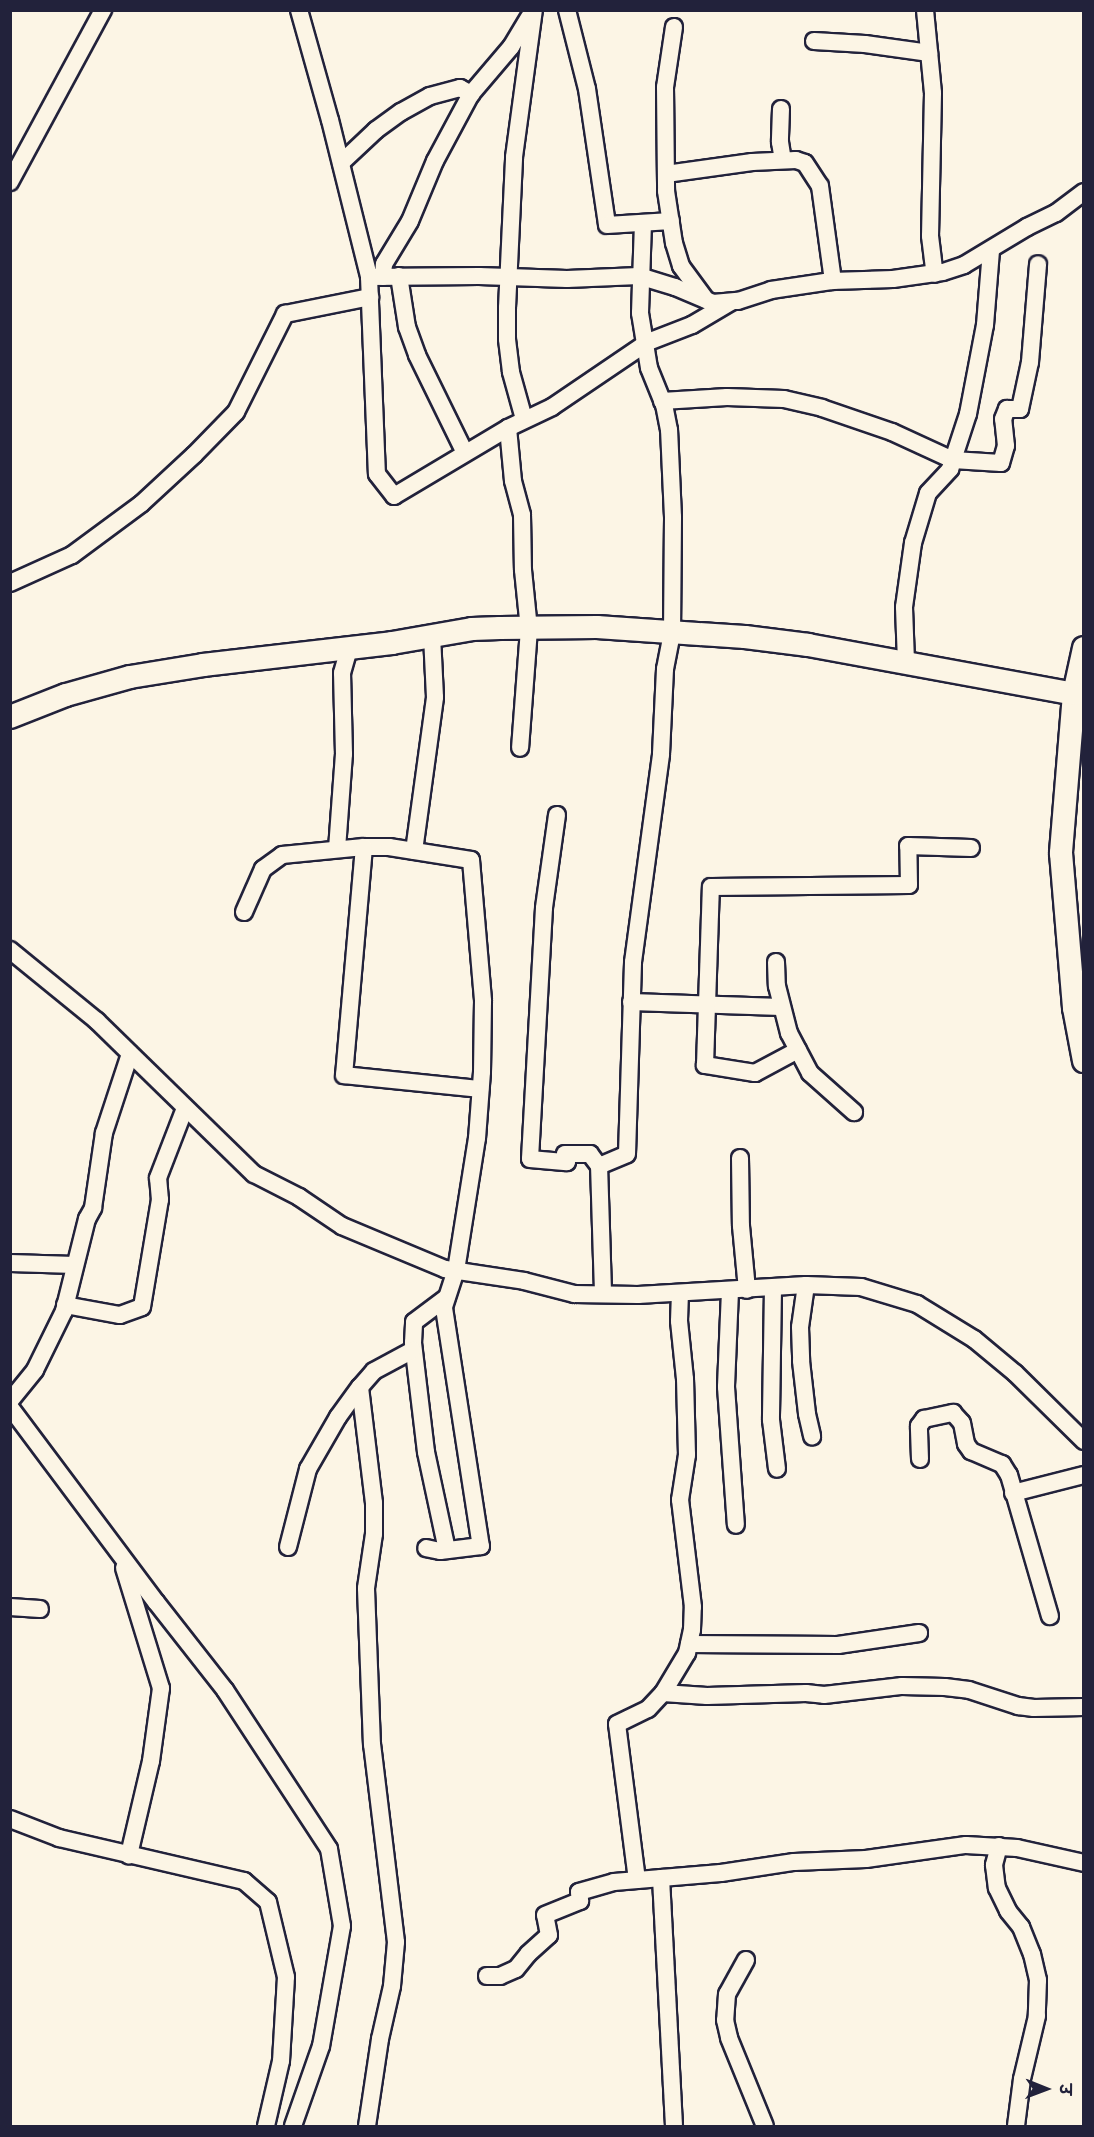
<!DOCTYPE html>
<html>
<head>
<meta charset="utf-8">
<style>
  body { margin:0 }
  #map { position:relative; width:1094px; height:2137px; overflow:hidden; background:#fcf5e5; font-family:"Indie Flower","Playpen Sans Deva",sans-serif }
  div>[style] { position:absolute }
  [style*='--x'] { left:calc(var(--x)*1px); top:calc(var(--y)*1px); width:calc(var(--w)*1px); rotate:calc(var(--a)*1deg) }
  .roads { filter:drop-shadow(2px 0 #22223b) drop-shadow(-2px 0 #22223b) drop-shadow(0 2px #22223b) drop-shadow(0 -2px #22223b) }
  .street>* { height:16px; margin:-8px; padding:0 8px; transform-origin:8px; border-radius:8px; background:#fcf5e5 }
  .secondary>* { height:22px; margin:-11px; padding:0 11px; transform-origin:11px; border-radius:11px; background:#fcf5e5 }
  span { translate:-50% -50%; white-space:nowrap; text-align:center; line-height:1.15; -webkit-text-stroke:6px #fcf5e5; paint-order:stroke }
  .frame { position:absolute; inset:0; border:12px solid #22223b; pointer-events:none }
  .north { position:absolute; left:1016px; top:2059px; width:60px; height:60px; -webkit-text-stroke:4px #fcf5e5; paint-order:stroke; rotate:91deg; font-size:16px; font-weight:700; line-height:24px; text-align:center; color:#22223b }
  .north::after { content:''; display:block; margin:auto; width:21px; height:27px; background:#22223b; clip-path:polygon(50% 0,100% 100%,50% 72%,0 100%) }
</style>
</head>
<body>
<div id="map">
  <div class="roads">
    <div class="street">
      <i style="--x:299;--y:10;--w:114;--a:74.3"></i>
      <i style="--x:330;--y:120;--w:162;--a:76"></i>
      <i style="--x:369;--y:277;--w:197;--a:87.7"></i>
      <i style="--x:377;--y:474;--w:28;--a:52"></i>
      <i style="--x:394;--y:496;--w:133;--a:-30.8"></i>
      <i style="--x:508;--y:428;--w:49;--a:-25.5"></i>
      <i style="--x:552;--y:407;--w:116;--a:-34.1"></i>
      <i style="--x:648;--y:342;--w:47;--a:-21.1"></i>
      <i style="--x:692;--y:325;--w:45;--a:-30.5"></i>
      <i style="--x:567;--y:10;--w:81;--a:75.8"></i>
      <i style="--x:587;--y:89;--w:137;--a:81.6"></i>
      <i style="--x:607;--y:225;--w:64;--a:-3.6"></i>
      <i style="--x:925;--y:10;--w:83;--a:84.5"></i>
      <i style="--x:933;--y:93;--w:143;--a:91.2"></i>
      <i style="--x:930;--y:236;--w:38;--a:83"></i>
      <i style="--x:674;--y:27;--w:61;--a:98.5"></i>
      <i style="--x:665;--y:87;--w:104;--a:89.4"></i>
      <i style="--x:666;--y:191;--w:53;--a:81.3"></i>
      <i style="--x:674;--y:243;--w:24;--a:73"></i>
      <i style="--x:681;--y:266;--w:42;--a:53.7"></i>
      <i style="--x:814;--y:41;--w:51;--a:3.4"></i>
      <i style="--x:865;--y:44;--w:65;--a:8"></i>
      <i style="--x:781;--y:109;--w:33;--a:92"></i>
      <i style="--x:780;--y:142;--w:18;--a:81"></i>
      <i style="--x:341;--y:163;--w:48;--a:-43.3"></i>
      <i style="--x:376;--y:130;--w:31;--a:-36"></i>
      <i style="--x:401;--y:112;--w:33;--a:-29"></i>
      <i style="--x:430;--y:96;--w:31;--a:-15"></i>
      <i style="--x:460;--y:88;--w:13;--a:29"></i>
      <i style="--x:666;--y:174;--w:87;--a:-7.9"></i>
      <i style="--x:752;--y:162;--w:44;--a:-2.6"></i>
      <i style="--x:796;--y:160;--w:9;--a:18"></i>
      <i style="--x:805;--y:163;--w:27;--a:57"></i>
      <i style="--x:820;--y:186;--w:96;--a:82.2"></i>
      <i style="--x:10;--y:182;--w:196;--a:-61.6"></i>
      <i style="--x:399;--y:276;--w:52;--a:81.1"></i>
      <i style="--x:407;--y:327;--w:30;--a:70"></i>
      <i style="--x:417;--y:355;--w:109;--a:63.9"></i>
      <i style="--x:369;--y:277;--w:110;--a:-0.5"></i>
      <i style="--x:479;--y:276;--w:88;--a:2"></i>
      <i style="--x:567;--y:279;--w:72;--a:-2.4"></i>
      <i style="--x:639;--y:276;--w:38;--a:17"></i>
      <i style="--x:675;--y:287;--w:41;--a:22.8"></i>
      <i style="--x:713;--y:303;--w:25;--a:-5"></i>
      <i style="--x:738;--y:301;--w:35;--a:-18"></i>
      <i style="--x:771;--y:290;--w:61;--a:-8.5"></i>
      <i style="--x:831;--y:281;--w:62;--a:-1.8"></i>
      <i style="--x:893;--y:279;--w:50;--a:-8"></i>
      <i style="--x:943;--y:272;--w:22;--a:-18"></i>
      <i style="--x:964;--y:265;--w:74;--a:-31.1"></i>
      <i style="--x:1027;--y:227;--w:32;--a:-26"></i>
      <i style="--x:1056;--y:213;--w:35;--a:-37"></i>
      <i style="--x:383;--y:277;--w:13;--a:-86"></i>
      <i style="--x:384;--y:264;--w:50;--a:-58.8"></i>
      <i style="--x:410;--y:221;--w:65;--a:-67.4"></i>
      <i style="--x:435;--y:161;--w:76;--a:-61.8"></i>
      <i style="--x:471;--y:94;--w:62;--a:-49.6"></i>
      <i style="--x:511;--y:47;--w:35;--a:-59"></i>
      <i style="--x:662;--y:401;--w:65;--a:-3.5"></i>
      <i style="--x:727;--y:397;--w:57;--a:2"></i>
      <i style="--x:784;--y:399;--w:39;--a:13"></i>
      <i style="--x:822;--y:408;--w:74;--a:18.9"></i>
      <i style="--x:892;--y:432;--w:67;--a:24.7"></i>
      <i style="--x:953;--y:460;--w:48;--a:3.6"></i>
      <i style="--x:1001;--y:463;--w:18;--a:-74"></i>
      <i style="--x:1006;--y:446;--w:27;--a:-96"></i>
      <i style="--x:1003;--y:419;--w:11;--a:-68"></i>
      <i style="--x:1007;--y:409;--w:13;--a:0"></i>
      <i style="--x:1020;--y:409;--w:48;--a:-78"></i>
      <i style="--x:1030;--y:362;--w:98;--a:-85.3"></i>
      <i style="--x:524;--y:419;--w:49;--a:-105.5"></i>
      <i style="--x:511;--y:372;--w:33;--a:-97"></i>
      <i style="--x:507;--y:339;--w:31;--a:-90"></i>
      <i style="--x:507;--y:308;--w:151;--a:-87.3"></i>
      <i style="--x:514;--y:157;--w:148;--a:-82.3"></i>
      <i style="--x:508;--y:428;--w:53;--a:84.6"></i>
      <i style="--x:513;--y:481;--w:35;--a:75"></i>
      <i style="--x:522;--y:515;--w:55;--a:89"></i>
      <i style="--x:523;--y:570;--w:59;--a:84.2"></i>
      <i style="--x:529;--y:629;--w:119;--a:94.3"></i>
      <i style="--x:10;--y:583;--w:68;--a:-24.3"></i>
      <i style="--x:72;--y:555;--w:86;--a:-36.5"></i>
      <i style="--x:141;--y:504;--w:72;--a:-42.8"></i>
      <i style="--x:194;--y:455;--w:60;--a:-45.7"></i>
      <i style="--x:236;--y:412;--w:110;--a:-63.4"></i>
      <i style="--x:285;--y:314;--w:87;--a:-11.3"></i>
      <i style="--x:906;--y:662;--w:55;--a:-92.1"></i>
      <i style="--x:904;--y:607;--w:65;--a:-82"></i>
      <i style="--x:913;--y:543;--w:52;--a:-73.3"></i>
      <i style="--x:928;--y:493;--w:33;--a:-47"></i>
      <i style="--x:950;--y:469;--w:58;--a:-71.9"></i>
      <i style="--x:968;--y:414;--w:91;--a:-79.2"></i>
      <i style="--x:985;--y:325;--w:75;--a:-85.4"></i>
      <i style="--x:557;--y:815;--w:94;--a:98"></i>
      <i style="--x:544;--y:908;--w:251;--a:93.2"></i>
      <i style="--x:530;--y:1159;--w:37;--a:5"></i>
      <i style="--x:567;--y:1162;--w:8;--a:-104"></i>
      <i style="--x:565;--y:1154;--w:25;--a:0"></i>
      <i style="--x:590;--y:1154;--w:15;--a:53"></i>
      <i style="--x:364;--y:847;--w:25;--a:0"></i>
      <i style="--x:389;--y:847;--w:83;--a:9"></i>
      <i style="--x:471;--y:860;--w:142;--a:85.1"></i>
      <i style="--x:483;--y:1001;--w:71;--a:90.8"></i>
      <i style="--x:482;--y:1072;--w:66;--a:94.3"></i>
      <i style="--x:477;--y:1138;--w:134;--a:99"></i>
      <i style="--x:456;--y:1270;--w:40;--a:108"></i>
      <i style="--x:444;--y:1308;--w:241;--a:81.2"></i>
      <i style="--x:481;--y:1546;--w:41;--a:173"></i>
      <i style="--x:440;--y:1551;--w:14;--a:-168"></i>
      <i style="--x:337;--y:849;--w:95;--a:-85.8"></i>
      <i style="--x:344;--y:754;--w:81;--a:-91.4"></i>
      <i style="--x:342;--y:673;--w:26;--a:-74"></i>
      <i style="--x:414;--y:851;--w:155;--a:-82.2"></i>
      <i style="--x:435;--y:697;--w:61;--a:-92.8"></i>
      <i style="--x:244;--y:912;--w:47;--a:-66.2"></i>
      <i style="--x:263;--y:869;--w:24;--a:-36"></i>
      <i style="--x:282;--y:855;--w:82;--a:-5.6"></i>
      <i style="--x:364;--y:847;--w:229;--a:95"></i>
      <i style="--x:344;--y:1075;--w:137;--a:5.9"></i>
      <i style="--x:10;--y:950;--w:112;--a:39.2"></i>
      <i style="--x:97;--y:1021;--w:219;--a:44.3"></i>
      <i style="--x:254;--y:1174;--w:51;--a:27.1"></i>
      <i style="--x:299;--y:1197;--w:52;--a:34"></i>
      <i style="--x:342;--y:1226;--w:112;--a:22.7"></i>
      <i style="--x:445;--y:1269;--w:80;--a:8.6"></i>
      <i style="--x:524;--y:1281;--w:52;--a:14.6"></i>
      <i style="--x:574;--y:1294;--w:64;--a:0.9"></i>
      <i style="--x:638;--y:1295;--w:168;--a:-3.4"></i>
      <i style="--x:806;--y:1285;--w:55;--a:2.1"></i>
      <i style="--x:861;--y:1287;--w:59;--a:16.9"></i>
      <i style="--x:917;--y:1304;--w:67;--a:31.6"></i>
      <i style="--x:974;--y:1339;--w:53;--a:39.7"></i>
      <i style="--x:1015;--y:1373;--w:97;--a:44.6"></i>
      <i style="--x:776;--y:962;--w:24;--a:88"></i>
      <i style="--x:777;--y:986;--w:49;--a:75.7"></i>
      <i style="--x:789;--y:1033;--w:45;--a:62.3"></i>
      <i style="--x:810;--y:1073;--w:59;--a:41.6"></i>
      <i style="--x:631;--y:1002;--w:150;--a:1.9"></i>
      <i style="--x:798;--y:1050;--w:49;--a:151.9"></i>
      <i style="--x:755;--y:1073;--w:51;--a:-170.9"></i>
      <i style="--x:705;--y:1065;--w:178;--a:-88.1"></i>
      <i style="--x:711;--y:887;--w:198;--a:-0.6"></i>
      <i style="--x:909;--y:885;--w:39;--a:-91"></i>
      <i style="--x:908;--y:846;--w:63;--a:1.8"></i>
      <i style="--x:740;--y:1158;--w:68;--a:89.2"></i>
      <i style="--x:741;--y:1226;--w:64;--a:84.6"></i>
      <i style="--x:10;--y:1263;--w:65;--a:1.8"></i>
      <i style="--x:806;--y:1285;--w:42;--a:98.1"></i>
      <i style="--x:800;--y:1327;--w:34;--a:88"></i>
      <i style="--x:801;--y:1361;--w:53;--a:83.5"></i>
      <i style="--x:807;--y:1414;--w:23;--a:77"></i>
      <i style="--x:773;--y:1288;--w:132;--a:90.9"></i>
      <i style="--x:771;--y:1420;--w:49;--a:83"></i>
      <i style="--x:730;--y:1291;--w:96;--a:92.4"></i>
      <i style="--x:726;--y:1387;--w:138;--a:85.9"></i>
      <i style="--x:603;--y:1292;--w:126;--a:-91.8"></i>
      <i style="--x:599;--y:1166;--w:30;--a:-23"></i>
      <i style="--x:627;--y:1154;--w:192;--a:-88.2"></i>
      <i style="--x:633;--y:962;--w:210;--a:-82.3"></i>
      <i style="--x:661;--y:754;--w:85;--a:-87.3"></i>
      <i style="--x:665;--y:669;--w:37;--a:-79"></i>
      <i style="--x:672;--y:633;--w:116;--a:-89.5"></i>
      <i style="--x:673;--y:517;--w:87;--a:-92.6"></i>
      <i style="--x:669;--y:430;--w:25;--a:-101"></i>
      <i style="--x:664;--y:405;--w:40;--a:-112"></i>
      <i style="--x:649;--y:368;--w:56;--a:-99.3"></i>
      <i style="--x:640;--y:313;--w:90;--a:-88.1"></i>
      <i style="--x:65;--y:1305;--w:56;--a:10.3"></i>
      <i style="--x:120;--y:1315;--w:23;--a:-20"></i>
      <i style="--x:142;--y:1307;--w:109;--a:-80.5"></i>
      <i style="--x:160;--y:1200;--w:22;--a:-95"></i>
      <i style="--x:158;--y:1178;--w:75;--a:-68.9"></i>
      <i style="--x:10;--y:1401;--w:40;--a:-51"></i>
      <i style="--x:35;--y:1370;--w:66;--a:-63.8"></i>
      <i style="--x:64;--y:1311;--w:95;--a:-76"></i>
      <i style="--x:87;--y:1219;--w:13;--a:-61"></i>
      <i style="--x:93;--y:1208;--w:76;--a:-81.7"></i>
      <i style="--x:104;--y:1133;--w:83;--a:-71.8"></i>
      <i style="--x:10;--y:1407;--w:244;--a:53.2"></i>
      <i style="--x:156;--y:1602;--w:112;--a:51.9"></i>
      <i style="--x:225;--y:1690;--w:190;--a:56.8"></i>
      <i style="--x:329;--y:1849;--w:78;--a:80.4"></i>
      <i style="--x:342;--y:1926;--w:122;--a:99.9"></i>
      <i style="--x:321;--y:2046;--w:85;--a:109.3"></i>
      <i style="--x:920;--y:1459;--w:33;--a:-92"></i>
      <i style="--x:919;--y:1426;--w:9;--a:-54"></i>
      <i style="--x:924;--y:1419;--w:30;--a:-12"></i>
      <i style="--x:953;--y:1413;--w:13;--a:48"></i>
      <i style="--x:962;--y:1423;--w:21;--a:79"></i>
      <i style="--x:966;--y:1444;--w:9;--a:54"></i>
      <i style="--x:971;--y:1451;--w:34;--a:23"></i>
      <i style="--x:1002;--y:1464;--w:13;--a:58"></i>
      <i style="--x:1009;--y:1475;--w:147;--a:73.8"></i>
      <i style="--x:1013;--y:1493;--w:73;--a:-14.2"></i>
      <i style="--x:288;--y:1547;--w:81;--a:-75.6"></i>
      <i style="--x:308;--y:1469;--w:60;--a:-60"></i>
      <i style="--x:338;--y:1417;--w:37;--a:-54"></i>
      <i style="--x:447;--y:1550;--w:100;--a:-102.1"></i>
      <i style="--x:426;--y:1452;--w:110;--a:-96.8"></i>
      <i style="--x:413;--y:1343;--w:21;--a:-87"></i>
      <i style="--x:414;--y:1322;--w:41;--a:-37.1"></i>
      <i style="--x:124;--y:1568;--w:126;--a:72.9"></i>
      <i style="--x:161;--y:1688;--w:74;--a:97.8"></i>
      <i style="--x:151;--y:1761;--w:97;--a:103.2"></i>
      <i style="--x:10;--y:1607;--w:30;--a:4"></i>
      <i style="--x:689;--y:1644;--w:149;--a:0.4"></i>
      <i style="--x:838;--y:1645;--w:82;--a:-8.4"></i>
      <i style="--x:663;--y:1693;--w:44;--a:3.9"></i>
      <i style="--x:707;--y:1696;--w:99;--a:-1.7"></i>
      <i style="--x:806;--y:1693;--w:18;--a:6"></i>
      <i style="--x:824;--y:1695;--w:79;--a:-6.6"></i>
      <i style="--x:902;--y:1686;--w:43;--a:1.3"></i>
      <i style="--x:945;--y:1687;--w:24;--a:7"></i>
      <i style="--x:969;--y:1690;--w:52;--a:18.1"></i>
      <i style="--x:1018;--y:1706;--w:16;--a:7"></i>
      <i style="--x:1034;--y:1708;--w:50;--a:-1.1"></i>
      <i style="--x:10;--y:1819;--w:53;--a:21.2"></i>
      <i style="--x:59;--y:1838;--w:190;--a:13.1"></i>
      <i style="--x:244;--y:1881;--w:32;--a:41"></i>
      <i style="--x:268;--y:1902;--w:77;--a:76.5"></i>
      <i style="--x:286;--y:1977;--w:84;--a:93.4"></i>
      <i style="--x:281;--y:2061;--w:67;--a:103"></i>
      <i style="--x:999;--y:1846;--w:20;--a:105"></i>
      <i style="--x:994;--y:1865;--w:23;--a:83"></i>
      <i style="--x:997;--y:1888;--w:25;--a:64"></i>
      <i style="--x:1008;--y:1911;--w:21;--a:51"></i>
      <i style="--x:1021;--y:1927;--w:29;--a:68"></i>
      <i style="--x:1032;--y:1954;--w:27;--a:77"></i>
      <i style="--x:1038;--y:1980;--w:36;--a:92"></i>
      <i style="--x:1037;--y:2016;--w:65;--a:103.4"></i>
      <i style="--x:1022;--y:2079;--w:47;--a:97.3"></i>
      <i style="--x:661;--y:1878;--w:248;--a:87"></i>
      <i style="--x:637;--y:1880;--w:157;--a:-97.3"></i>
      <i style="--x:617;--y:1724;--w:34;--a:-26"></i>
      <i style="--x:648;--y:1709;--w:22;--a:-47"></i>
      <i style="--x:663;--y:1693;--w:47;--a:-59"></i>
      <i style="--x:687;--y:1653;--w:24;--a:-78"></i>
      <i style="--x:692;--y:1630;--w:23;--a:-88"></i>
      <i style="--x:693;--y:1607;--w:108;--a:-96.9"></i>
      <i style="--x:680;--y:1500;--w:46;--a:-81.2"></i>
      <i style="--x:687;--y:1455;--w:76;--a:-91.5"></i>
      <i style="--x:685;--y:1379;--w:58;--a:-95.9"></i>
      <i style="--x:679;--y:1321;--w:28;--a:-88"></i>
      <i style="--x:746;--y:1960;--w:39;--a:119"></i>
      <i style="--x:727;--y:1994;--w:26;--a:94"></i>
      <i style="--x:725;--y:2020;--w:18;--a:77"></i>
      <i style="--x:729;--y:2038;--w:95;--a:67.8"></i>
      <i style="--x:487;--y:1976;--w:13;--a:0"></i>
      <i style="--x:500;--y:1976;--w:17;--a:-24"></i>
      <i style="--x:516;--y:1969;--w:19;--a:-51"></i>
      <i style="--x:528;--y:1954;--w:28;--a:-42"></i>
      <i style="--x:549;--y:1935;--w:20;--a:-101"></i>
      <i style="--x:545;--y:1915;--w:38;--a:-22"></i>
      <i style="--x:580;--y:1901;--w:9;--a:-96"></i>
      <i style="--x:579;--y:1892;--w:36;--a:-16"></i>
      <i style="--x:614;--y:1882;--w:107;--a:-4.8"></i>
      <i style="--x:721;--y:1873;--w:74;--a:-8.6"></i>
      <i style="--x:794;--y:1862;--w:72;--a:-2.4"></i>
      <i style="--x:866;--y:1859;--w:101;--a:-8"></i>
      <i style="--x:966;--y:1845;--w:51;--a:3.4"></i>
      <i style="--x:1017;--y:1848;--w:69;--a:12.6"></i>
      <i style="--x:367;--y:2126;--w:88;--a:-81.5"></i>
      <i style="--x:380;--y:2039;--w:54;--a:-77.2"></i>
      <i style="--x:392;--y:1986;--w:44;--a:-84.8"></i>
      <i style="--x:396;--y:1942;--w:198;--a:-96.9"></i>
      <i style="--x:372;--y:1745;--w:157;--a:-92.2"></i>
      <i style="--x:366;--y:1588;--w:55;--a:-81.6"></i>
      <i style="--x:374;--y:1534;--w:31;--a:-90"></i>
      <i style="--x:374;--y:1503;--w:117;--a:-96.9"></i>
      <i style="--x:360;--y:1387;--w:21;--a:-49"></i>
      <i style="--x:374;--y:1371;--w:44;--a:-28.3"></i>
    </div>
    <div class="secondary">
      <i style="--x:1084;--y:648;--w:47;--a:102.3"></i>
      <i style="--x:1074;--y:694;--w:160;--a:94.7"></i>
      <i style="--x:1061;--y:853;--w:156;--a:85.2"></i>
      <i style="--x:1074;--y:1008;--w:54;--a:79.3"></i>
      <i style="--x:10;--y:717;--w:60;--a:-21.4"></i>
      <i style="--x:66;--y:695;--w:66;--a:-15.7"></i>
      <i style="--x:130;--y:677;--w:74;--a:-9.3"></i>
      <i style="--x:203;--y:665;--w:190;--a:-6.6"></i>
      <i style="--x:392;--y:643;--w:81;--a:-9.9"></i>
      <i style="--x:472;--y:629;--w:28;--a:-2"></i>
      <i style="--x:500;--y:628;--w:97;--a:-0.6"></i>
      <i style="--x:597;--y:627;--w:148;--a:3.9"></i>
      <i style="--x:745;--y:637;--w:64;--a:7.2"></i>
      <i style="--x:808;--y:645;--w:270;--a:10.4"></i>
    </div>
  </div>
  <div class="frame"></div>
  <div class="north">उ</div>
</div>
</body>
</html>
